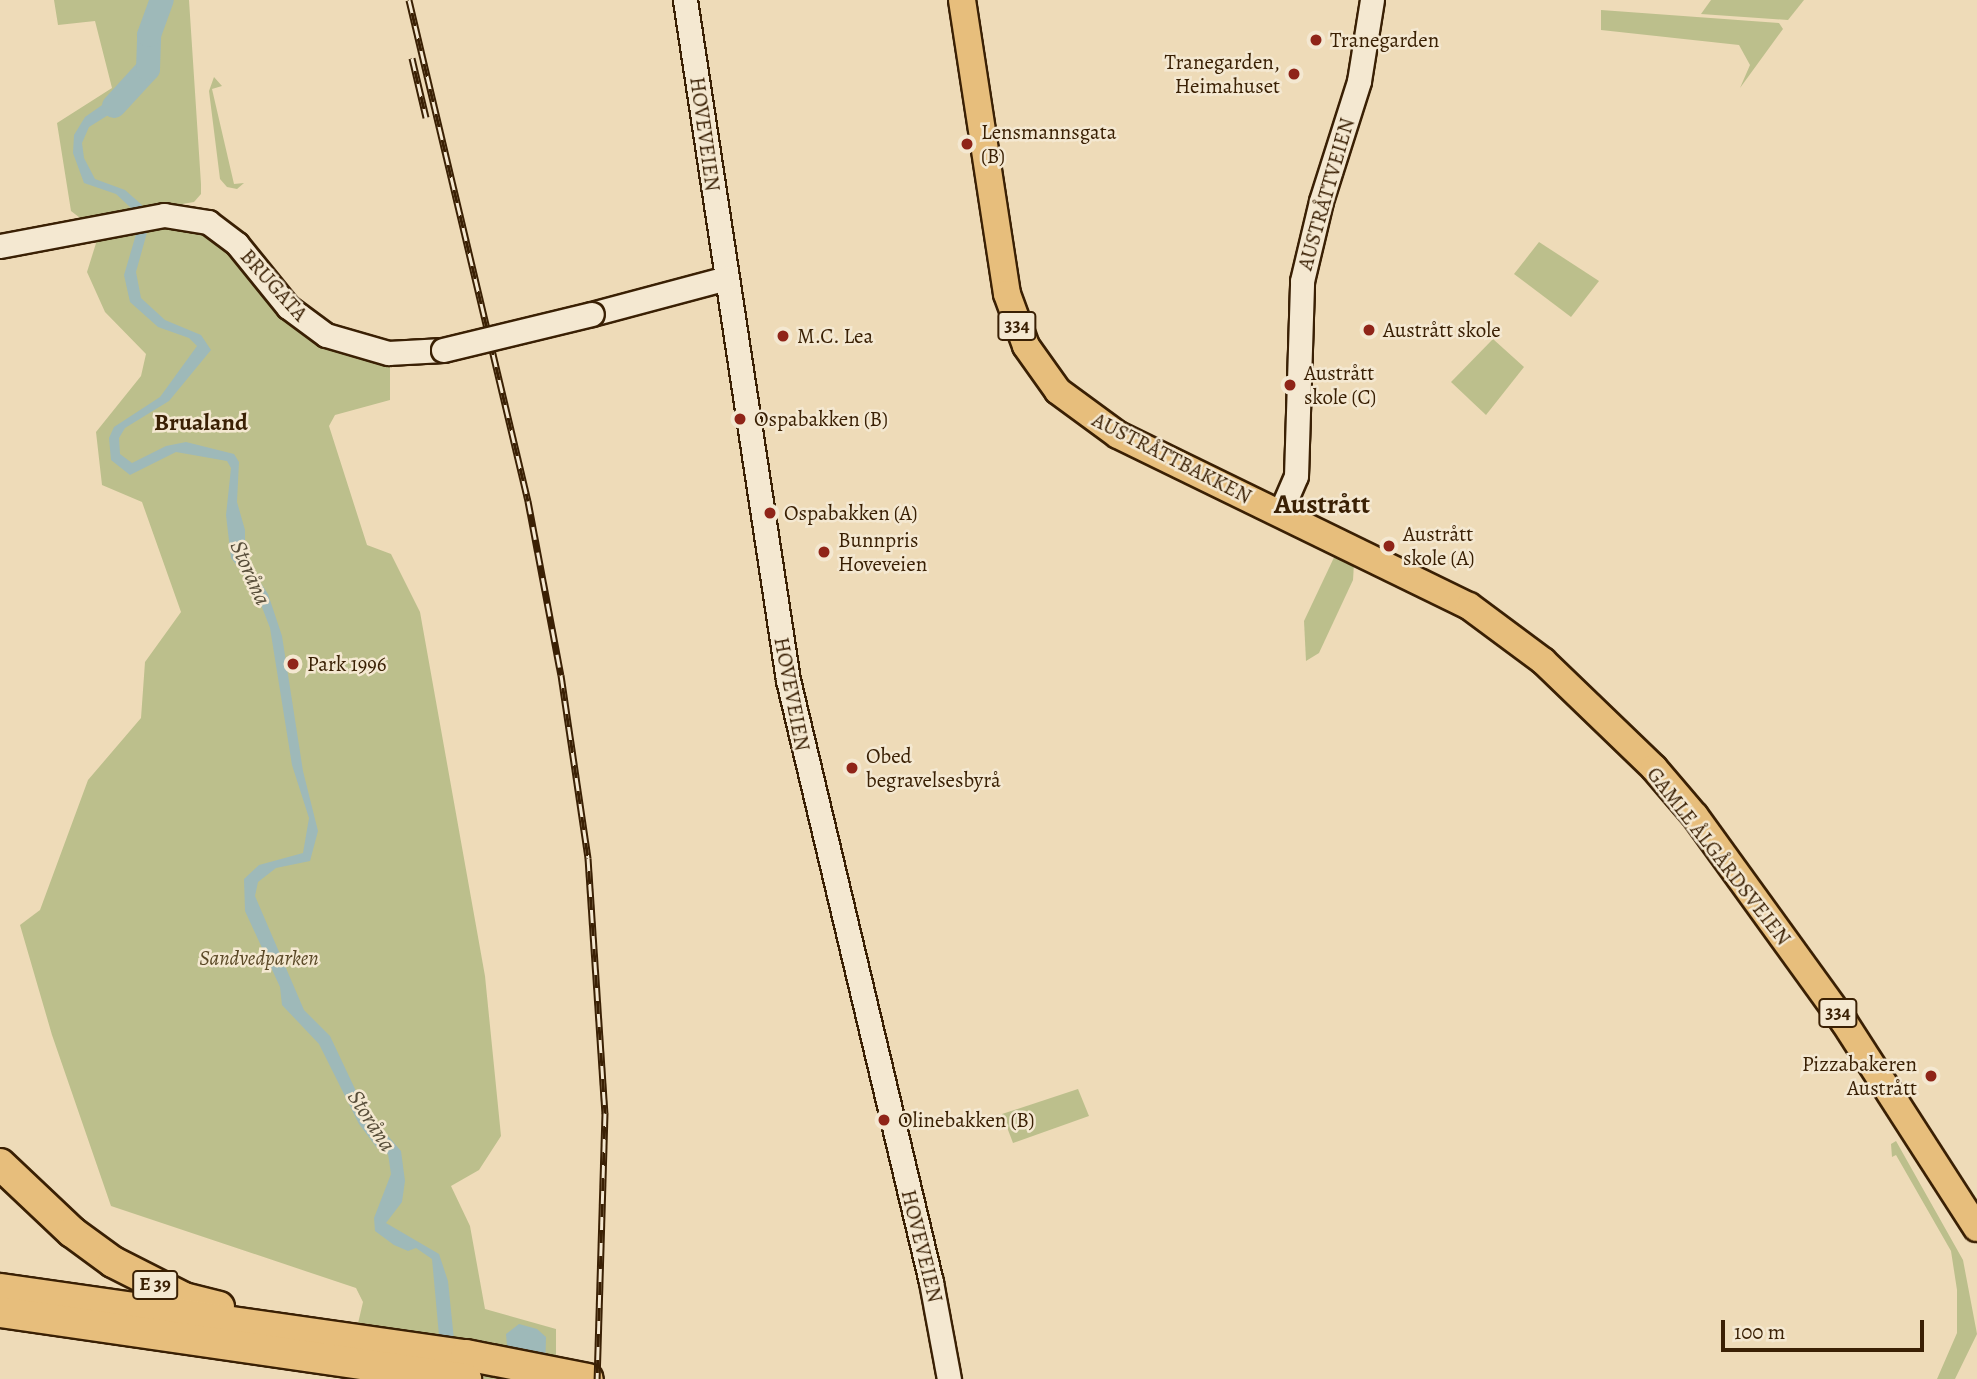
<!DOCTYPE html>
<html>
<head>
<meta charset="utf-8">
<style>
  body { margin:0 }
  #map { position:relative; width:1977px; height:1379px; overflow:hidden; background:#eedbb8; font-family:Alegreya,serif }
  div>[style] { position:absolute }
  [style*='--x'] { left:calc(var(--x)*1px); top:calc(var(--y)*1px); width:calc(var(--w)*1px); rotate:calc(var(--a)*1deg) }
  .green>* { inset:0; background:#bcbf8c }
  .water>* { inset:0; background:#9eb9b9 }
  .river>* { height:24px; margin:-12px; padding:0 12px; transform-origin:12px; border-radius:12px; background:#9eb9b9 }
  .roads { filter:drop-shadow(2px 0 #3a2004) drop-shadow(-2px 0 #3a2004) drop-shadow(0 2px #3a2004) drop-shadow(0 -2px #3a2004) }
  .secondary>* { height:23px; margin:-11.5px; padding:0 11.5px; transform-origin:11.5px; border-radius:11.5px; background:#f4e8d1 }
  .primary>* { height:26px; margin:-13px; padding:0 13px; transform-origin:13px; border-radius:13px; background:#e7be7c }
  .highway>* { height:30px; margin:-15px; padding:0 15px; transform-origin:15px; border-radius:15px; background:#e7be7c }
  .rail>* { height:7px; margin-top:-3.5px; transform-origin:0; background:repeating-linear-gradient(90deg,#f4e8d1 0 13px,#3a2004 0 26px); box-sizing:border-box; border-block:2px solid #3a2004 }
  .bridges { filter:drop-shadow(2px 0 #3a2004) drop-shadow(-2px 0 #3a2004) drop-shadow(0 2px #3a2004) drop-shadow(0 -2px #3a2004) }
  .secondary-bridge>* { height:23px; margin:-11.5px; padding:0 11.5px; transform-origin:11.5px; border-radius:11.5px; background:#f4e8d1 }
  .dots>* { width:19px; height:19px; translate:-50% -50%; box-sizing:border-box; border:4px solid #f4e8d1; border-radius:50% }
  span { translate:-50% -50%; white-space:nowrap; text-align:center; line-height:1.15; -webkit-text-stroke:5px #f4e8d1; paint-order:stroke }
  .shield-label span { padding:2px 5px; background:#f4e8d1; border:2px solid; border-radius:5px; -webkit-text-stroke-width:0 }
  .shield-label { font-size:19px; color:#3a2004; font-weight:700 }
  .poi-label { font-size:21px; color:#3a2004 }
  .left { translate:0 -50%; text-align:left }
  .right { translate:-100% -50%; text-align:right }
  .street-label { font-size:21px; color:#3a2004 }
  .park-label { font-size:21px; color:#5a4826; font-style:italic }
  .water-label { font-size:23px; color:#584e3a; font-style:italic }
  .quarter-label { font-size:24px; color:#3a2004; font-weight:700 }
  .district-label { font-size:28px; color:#3a2004; font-weight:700 }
  .scale { position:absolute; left:1721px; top:1320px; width:203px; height:32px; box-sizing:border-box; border:4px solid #3a2004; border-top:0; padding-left:9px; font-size:21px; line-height:24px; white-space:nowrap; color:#3a2004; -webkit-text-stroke:5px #f4e8d1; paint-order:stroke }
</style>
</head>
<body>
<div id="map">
  <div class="green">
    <i style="clip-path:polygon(54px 0,189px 0,201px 184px,201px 194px,194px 202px,84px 221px,71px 211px,57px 123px,112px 88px,95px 21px,58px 25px)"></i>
    <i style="clip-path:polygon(1711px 0,1804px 0,1788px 20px,1701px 14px)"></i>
    <i style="clip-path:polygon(1601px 10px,1779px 23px,1783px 29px,1740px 88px,1750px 65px,1739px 45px,1601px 30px)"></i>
    <i style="clip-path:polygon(214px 77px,222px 86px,212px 89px,234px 184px,244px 183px,237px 189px,227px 187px,220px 179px,209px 91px)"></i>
    <i style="clip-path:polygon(169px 225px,203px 232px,232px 251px,271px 303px,302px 334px,337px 351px,390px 365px,390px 400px,335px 415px,329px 426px,367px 545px,391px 554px,420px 612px,485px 976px,501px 1136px,479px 1170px,451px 1186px,470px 1226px,485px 1309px,556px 1329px,556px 1379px,345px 1379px,363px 1302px,356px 1288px,111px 1206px,52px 1035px,20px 925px,40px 910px,88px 780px,141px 718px,145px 662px,181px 612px,142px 502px,102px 485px,96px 432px,141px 376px,146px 354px,105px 312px,87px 272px,97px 240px)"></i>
    <i style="clip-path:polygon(1539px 242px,1599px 281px,1571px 317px,1514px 274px)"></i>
    <i style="clip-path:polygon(1493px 339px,1524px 367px,1486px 415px,1451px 382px)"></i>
    <i style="clip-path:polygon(1338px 549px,1354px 563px,1353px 580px,1319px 653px,1306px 661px,1304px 621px)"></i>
    <i style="clip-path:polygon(1078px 1089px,1089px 1116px,1013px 1143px,1002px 1114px)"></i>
    <i style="clip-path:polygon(1896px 1141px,1963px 1260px,1977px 1334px,1955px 1379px,1937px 1379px,1957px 1333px,1957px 1290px,1951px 1251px,1896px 1155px,1892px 1157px,1891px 1144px)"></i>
  </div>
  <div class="water">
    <i style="clip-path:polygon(156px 0,167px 0,166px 9px,146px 83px,139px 76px)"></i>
    <i style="clip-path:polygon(135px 82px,141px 88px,126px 104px,89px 127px,82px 143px,84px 158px,95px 179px,125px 190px,142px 205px,148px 229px,136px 272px,141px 298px,165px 320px,201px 335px,211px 350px,169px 401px,125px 428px,119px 438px,120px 454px,132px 463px,166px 446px,186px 442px,234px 454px,239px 462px,237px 502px,245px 530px,245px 559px,268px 594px,282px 636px,303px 771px,318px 831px,310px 861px,276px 868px,258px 882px,255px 896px,304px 1010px,330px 1036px,364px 1108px,401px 1151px,405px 1181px,402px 1202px,386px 1223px,439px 1254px,448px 1281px,458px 1379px,443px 1379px,432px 1259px,416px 1248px,408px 1251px,394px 1245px,375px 1231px,374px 1218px,391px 1174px,388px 1154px,377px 1148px,359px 1124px,319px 1044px,282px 1005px,280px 987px,245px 911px,244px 879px,259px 865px,303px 853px,309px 818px,292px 765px,270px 628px,255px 589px,231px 558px,226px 515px,231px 468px,227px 461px,176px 452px,130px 475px,111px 460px,109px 438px,114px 427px,160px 397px,197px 346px,189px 338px,158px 327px,130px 302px,124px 275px,137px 231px,131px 208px,116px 194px,84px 183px,73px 153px,74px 135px,85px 117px)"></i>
    <i style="clip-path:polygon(519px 1324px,537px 1329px,546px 1337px,545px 1375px,509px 1368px,506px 1334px)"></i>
  </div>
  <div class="river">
    <i style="--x:114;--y:106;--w:50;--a:-47.4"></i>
    <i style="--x:148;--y:69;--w:34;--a:-88"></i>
    <i style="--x:149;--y:35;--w:37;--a:-70"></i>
  </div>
  <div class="roads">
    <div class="secondary">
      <i style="--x:685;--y:0;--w:688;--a:81.39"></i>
      <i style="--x:788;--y:680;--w:619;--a:76.64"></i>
      <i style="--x:931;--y:1282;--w:99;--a:79.5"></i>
      <i style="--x:0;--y:246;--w:167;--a:-10.7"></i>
      <i style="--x:164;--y:215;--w:45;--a:9"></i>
      <i style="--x:208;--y:222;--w:36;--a:37"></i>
      <i style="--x:237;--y:244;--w:81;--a:51"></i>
      <i style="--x:288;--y:307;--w:47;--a:36.4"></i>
      <i style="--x:326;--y:335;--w:65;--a:16.2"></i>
      <i style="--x:388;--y:353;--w:55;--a:-3.1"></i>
      <i style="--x:592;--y:314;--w:139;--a:-15"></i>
      <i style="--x:1280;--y:513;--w:40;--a:-66.6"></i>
      <i style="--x:1296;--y:476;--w:195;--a:-88.2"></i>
      <i style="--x:1302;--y:281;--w:82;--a:-76.6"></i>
      <i style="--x:1321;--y:201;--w:126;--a:-72.4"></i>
      <i style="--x:1359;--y:81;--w:82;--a:-80.9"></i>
    </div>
    <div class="primary">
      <i style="--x:962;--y:0;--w:297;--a:81.3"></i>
      <i style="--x:1007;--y:294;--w:55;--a:69.9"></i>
      <i style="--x:1026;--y:346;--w:55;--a:54.6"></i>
      <i style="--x:1058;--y:391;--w:74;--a:36.3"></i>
      <i style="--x:1118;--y:435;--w:390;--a:26"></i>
      <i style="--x:1469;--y:606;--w:92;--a:36.6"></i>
      <i style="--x:1543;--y:661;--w:154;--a:43.9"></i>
      <i style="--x:1654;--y:768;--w:63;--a:49.5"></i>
      <i style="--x:1695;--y:816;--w:254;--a:54.1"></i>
      <i style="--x:1844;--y:1022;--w:245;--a:57.2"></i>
    </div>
    <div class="highway">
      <i style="--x:0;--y:1164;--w:99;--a:43.4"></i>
      <i style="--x:72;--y:1232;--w:51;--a:36.2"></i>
      <i style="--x:113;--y:1262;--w:80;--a:26.9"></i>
      <i style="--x:184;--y:1298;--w:36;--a:14"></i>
      <i style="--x:0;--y:1289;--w:471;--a:8.1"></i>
      <i style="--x:466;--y:1355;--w:124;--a:11.1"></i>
      <i style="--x:0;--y:1312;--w:471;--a:8.2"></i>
    </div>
  </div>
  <div class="rail">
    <i style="--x:409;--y:0;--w:515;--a:76.64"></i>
    <i style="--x:528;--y:501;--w:177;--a:79.3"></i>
    <i style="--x:561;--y:675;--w:185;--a:81.6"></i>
    <i style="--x:588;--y:858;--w:256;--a:86.2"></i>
    <i style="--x:605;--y:1113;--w:266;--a:91.7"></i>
    <i style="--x:412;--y:58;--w:61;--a:76.7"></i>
  </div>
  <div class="bridges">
    <div class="secondary-bridge">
      <i style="--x:443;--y:350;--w:153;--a:-13.6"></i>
    </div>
  </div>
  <div class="dots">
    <i style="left:1316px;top:40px;background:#8f2418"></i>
    <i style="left:1294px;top:74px;background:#8f2418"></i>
    <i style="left:967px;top:144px;background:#8f2418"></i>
    <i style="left:1369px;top:330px;background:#8f2418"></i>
    <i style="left:783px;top:336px;background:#8f2418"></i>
    <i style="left:1290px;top:385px;background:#8f2418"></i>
    <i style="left:740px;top:419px;background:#8f2418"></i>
    <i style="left:770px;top:513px;background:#8f2418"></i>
    <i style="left:1389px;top:546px;background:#8f2418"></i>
    <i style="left:824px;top:552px;background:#8f2418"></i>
    <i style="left:293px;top:664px;background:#8f2418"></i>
    <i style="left:852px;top:768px;background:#8f2418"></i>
    <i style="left:1931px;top:1076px;background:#8f2418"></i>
    <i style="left:884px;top:1120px;background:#8f2418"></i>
  </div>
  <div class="shield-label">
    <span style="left:1017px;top:326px">334</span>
    <span style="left:1838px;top:1013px">334</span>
    <span style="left:155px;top:1285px">E 39</span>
  </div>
  <div class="poi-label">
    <span class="left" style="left:1330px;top:40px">Tranegarden</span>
    <span class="right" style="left:1280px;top:74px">Tranegarden,<br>Heimahuset</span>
    <span class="left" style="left:981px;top:144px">Lensmannsgata<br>(B)</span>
    <span class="left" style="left:1383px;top:330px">Austrått skole</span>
    <span class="left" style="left:797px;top:336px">M.C. Lea</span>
    <span class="left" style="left:1304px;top:385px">Austrått<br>skole (C)</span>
    <span class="left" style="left:754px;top:419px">Ospabakken (B)</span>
    <span class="left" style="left:784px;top:513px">Ospabakken (A)</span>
    <span class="left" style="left:1403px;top:546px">Austrått<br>skole (A)</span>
    <span class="left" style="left:838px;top:552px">Bunnpris<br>Hoveveien</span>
    <span class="left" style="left:307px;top:664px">Park 1996</span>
    <span class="left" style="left:866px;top:768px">Obed<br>begravelsesbyrå</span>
    <span class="right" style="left:1917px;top:1076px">Pizzabakeren<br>Austrått</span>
    <span class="left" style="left:898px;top:1120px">Olinebakken (B)</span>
  </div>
  <div class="street-label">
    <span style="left:705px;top:134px;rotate:82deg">HOVEVEIEN</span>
    <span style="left:1326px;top:194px;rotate:-74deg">AUSTRÅTTVEIEN</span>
    <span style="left:274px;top:285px;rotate:48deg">BRUGATA</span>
    <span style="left:1172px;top:458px;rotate:27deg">AUSTRÅTTBAKKEN</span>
    <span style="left:792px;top:694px;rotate:79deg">HOVEVEIEN</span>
    <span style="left:1719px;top:856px;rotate:52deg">GAMLE ÅLGÅRDSVEIEN</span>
    <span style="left:922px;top:1246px;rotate:76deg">HOVEVEIEN</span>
  </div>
  <div class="park-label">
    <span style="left:259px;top:958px">Sandvedparken</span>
  </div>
  <div class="water-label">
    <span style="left:250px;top:573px;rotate:66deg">Storåna</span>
    <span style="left:371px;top:1121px;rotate:57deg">Storåna</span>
  </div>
  <div class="quarter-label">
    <span style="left:201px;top:423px">Brualand</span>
  </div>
  <div class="district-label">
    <span style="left:1322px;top:504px">Austrått</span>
  </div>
  <div class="scale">100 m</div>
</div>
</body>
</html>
